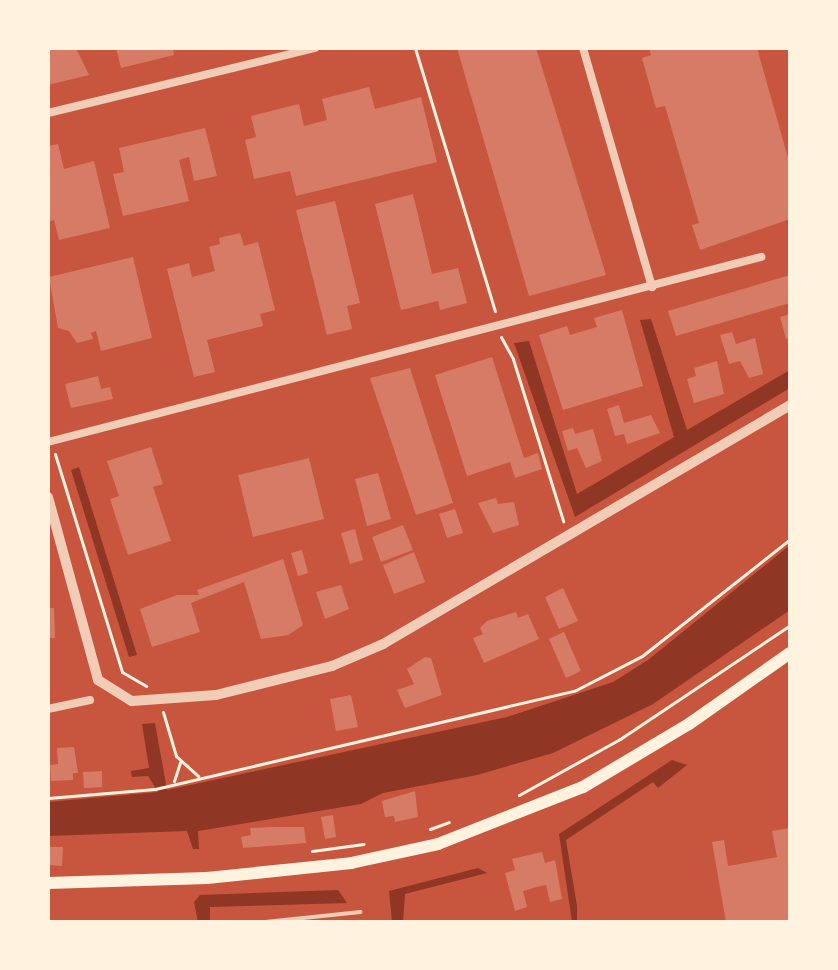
<!DOCTYPE html>
<html>
<head>
<meta charset="utf-8">
<style>
  body { margin:0 }
  #map { position:relative; width:838px; height:970px; overflow:hidden; background:#c8553d; font-family:Karla,sans-serif }
  div>[style] { position:absolute }
  [style*='--x'] { left:calc(var(--x)*1px); top:calc(var(--y)*1px); width:calc(var(--w)*1px); rotate:calc(var(--a)*1deg) }
  .water>* { inset:0; background:#8f3625 }
  .building>* { inset:0; background:#d67c66 }
  .path>* { height:3px; margin:-1.5px; padding:0 1.5px; transform-origin:1.5px; border-radius:1.5px; background:#fff3e0 }
  .service>* { height:4px; margin:-2px; padding:0 2px; transform-origin:2px; border-radius:2px; background:#f1ccb7 }
  .minor>* { height:8px; margin:-4px; padding:0 4px; transform-origin:4px; border-radius:4px; background:#f1ccb7 }
  .tertiary>* { height:10px; margin:-5px; padding:0 5px; transform-origin:5px; border-radius:5px; background:#f1ccb7 }
  .secondary>* { height:12px; margin:-6px; padding:0 6px; transform-origin:6px; border-radius:6px; background:#fff3e0 }
  span { translate:-50% -50%; white-space:nowrap; text-align:center; line-height:1.15; -webkit-text-stroke:6px #fff3e0; paint-order:stroke }
  .frame { position:absolute; inset:0; border:50px solid #fff3e0; pointer-events:none }
</style>
</head>
<body>
<div id="map">
  <div class="water">
    <i style="clip-path:polygon(651px 319px,687px 430px,790px 370px,790px 388px,575px 517px,514px 343px,529px 341px,577px 494px,674px 437px,640px 320px)"></i>
    <i style="clip-path:polygon(79px 467px,137px 655px,129px 657px,71px 470px)"></i>
    <i style="clip-path:polygon(790px 545px,790px 610px,653px 704px,553px 753px,477px 775px,383px 793px,361px 804px,198px 831px,199px 849px,193px 849px,187px 831px,48px 836px,48px 802px,158px 792px,148px 776px,132px 777px,131px 771px,149px 768px,142px 724px,155px 723px,167px 790px,507px 717px,613px 682px,648px 660px)"></i>
    <i style="clip-path:polygon(672px 760px,687px 765px,658px 788px,653px 782px,566px 840px,577px 906px,577px 922px,572px 922px,559px 834px)"></i>
    <i style="clip-path:polygon(478px 868px,487px 873px,405px 894px,403px 922px,392px 922px,389px 891px)"></i>
    <i style="clip-path:polygon(338px 890px,347px 903px,210px 907px,210px 922px,198px 922px,194px 902px,200px 895px)"></i>
  </div>
  <div class="building">
    <i style="clip-path:polygon(48px 48px,76px 48px,89px 75px,48px 85px)"></i>
    <i style="clip-path:polygon(116px 48px,173px 48px,174px 55px,121px 68px)"></i>
    <i style="clip-path:polygon(457px 48px,536px 48px,606px 275px,529px 296px)"></i>
    <i style="clip-path:polygon(649px 48px,757px 48px,790px 165px,790px 219px,700px 250px,692px 225px,699px 223px,665px 106px,656px 108px,642px 58px,651px 55px)"></i>
    <i style="clip-path:polygon(369px 87px,375px 109px,421px 97px,437px 162px,296px 196px,290px 171px,254px 179px,245px 140px,256px 137px,251px 116px,299px 104px,304px 126px,327px 120px,322px 99px)"></i>
    <i style="clip-path:polygon(205px 128px,217px 176px,194px 181px,189px 157px,179px 160px,189px 201px,123px 216px,113px 174px,124px 172px,119px 148px)"></i>
    <i style="clip-path:polygon(58px 144px,64px 169px,94px 161px,110px 228px,59px 240px,54px 220px,48px 222px,48px 146px)"></i>
    <i style="clip-path:polygon(413px 194px,432px 274px,458px 268px,467px 303px,440px 310px,438px 301px,401px 310px,375px 204px)"></i>
    <i style="clip-path:polygon(335px 201px,360px 303px,347px 306px,352px 329px,327px 335px,296px 210px)"></i>
    <i style="clip-path:polygon(240px 233px,244px 246px,258px 242px,275px 310px,260px 314px,263px 326px,207px 340px,215px 372px,194px 377px,167px 269px,189px 263px,192px 277px,215px 271px,209px 247px,220px 244px,219px 238px)"></i>
    <i style="clip-path:polygon(133px 257px,152px 338px,101px 351px,96px 331px,91px 333px,93px 339px,77px 343px,69px 331px,58px 328px,49px 277px)"></i>
    <i style="clip-path:polygon(790px 275px,790px 303px,676px 336px,668px 311px)"></i>
    <i style="clip-path:polygon(622px 310px,643px 386px,563px 410px,539px 335px,567px 326px,570px 335px,597px 327px,594px 318px)"></i>
    <i style="clip-path:polygon(790px 314px,790px 337px,786px 339px,780px 317px)"></i>
    <i style="clip-path:polygon(732px 332px,736px 344px,755px 338px,763px 374px,749px 378px,740px 361px,729px 364px,720px 335px)"></i>
    <i style="clip-path:polygon(492px 357px,524px 458px,538px 453px,542px 469px,515px 478px,510px 462px,467px 476px,435px 375px)"></i>
    <i style="clip-path:polygon(717px 361px,724px 394px,694px 403px,687px 379px,696px 376px,694px 368px)"></i>
    <i style="clip-path:polygon(410px 368px,453px 503px,416px 515px,370px 378px)"></i>
    <i style="clip-path:polygon(98px 376px,101px 389px,110px 387px,113px 399px,71px 408px,65px 384px)"></i>
    <i style="clip-path:polygon(619px 405px,624px 423px,651px 415px,660px 433px,627px 444px,624px 434px,615px 436px,607px 409px)"></i>
    <i style="clip-path:polygon(573px 428px,575px 434px,593px 429px,602px 461px,586px 468px,577px 448px,568px 451px,562px 431px)"></i>
    <i style="clip-path:polygon(151px 447px,163px 484px,153px 487px,171px 541px,128px 555px,110px 499px,119px 496px,107px 461px)"></i>
    <i style="clip-path:polygon(309px 458px,324px 519px,253px 537px,238px 475px)"></i>
    <i style="clip-path:polygon(378px 473px,391px 519px,367px 526px,355px 479px)"></i>
    <i style="clip-path:polygon(496px 498px,498px 504px,514px 502px,519px 525px,493px 533px,478px 503px)"></i>
    <i style="clip-path:polygon(455px 509px,463px 533px,447px 538px,439px 514px)"></i>
    <i style="clip-path:polygon(403px 525px,413px 550px,381px 562px,372px 537px)"></i>
    <i style="clip-path:polygon(355px 529px,363px 560px,350px 564px,341px 533px)"></i>
    <i style="clip-path:polygon(302px 550px,308px 573px,298px 576px,291px 553px)"></i>
    <i style="clip-path:polygon(414px 552px,425px 582px,394px 594px,383px 565px)"></i>
    <i style="clip-path:polygon(283px 559px,303px 625px,288px 635px,261px 639px,244px 582px,191px 603px,200px 632px,152px 647px,140px 609px,177px 595px,199px 595px,197px 590px)"></i>
    <i style="clip-path:polygon(341px 585px,349px 609px,325px 619px,316px 592px)"></i>
    <i style="clip-path:polygon(563px 588px,578px 621px,559px 629px,545px 597px)"></i>
    <i style="clip-path:polygon(48px 608px,54px 608px,55px 638px,48px 638px)"></i>
    <i style="clip-path:polygon(516px 612px,518px 618px,528px 614px,539px 639px,484px 663px,473px 638px,483px 634px,480px 628px,487px 621px)"></i>
    <i style="clip-path:polygon(564px 632px,581px 671px,566px 678px,549px 639px)"></i>
    <i style="clip-path:polygon(425px 657px,431px 658px,442px 695px,405px 708px,397px 690px,414px 684px,407px 669px)"></i>
    <i style="clip-path:polygon(351px 695px,358px 727px,336px 731px,330px 699px)"></i>
    <i style="clip-path:polygon(74px 747px,78px 773px,73px 773px,73px 780px,51px 781px,50px 765px,58px 764px,57px 748px)"></i>
    <i style="clip-path:polygon(102px 771px,102px 787px,84px 788px,83px 772px)"></i>
    <i style="clip-path:polygon(415px 791px,418px 817px,395px 822px,394px 816px,385px 817px,382px 801px)"></i>
    <i style="clip-path:polygon(333px 815px,336px 837px,325px 839px,321px 817px)"></i>
    <i style="clip-path:polygon(275px 827px,304px 827px,306px 843px,243px 848px,241px 837px,251px 835px,250px 828px)"></i>
    <i style="clip-path:polygon(790px 828px,790px 922px,726px 922px,712px 842px,724px 840px,728px 866px,777px 857px,772px 831px)"></i>
    <i style="clip-path:polygon(48px 847px,63px 847px,62px 866px,48px 865px)"></i>
    <i style="clip-path:polygon(542px 852px,545px 863px,555px 860px,562px 899px,550px 902px,546px 885px,537px 887px,523px 891px,527px 907px,515px 911px,505px 873px,515px 870px,512px 859px)"></i>
  </div>
  <div class="path">
    <i style="--x:415;--y:48;--w:275;--a:73.1"></i>
    <i style="--x:501;--y:337;--w:25;--a:61"></i>
    <i style="--x:513;--y:359;--w:170;--a:72.8"></i>
    <i style="--x:55;--y:454;--w:228;--a:72.9"></i>
    <i style="--x:122;--y:672;--w:28;--a:30"></i>
    <i style="--x:163;--y:712;--w:46;--a:73.5"></i>
    <i style="--x:176;--y:756;--w:30;--a:42"></i>
    <i style="--x:174;--y:781;--w:20;--a:-72"></i>
    <i style="--x:519;--y:795;--w:115;--a:-29"></i>
    <i style="--x:620;--y:739;--w:205;--a:-33.8"></i>
    <i style="--x:48;--y:798;--w:107;--a:-4.8"></i>
    <i style="--x:155;--y:789;--w:432;--a:-13.2"></i>
    <i style="--x:576;--y:690;--w:74;--a:-27.3"></i>
    <i style="--x:642;--y:656;--w:189;--a:-38.3"></i>
    <i style="--x:430;--y:829;--w:20;--a:-20"></i>
    <i style="--x:312;--y:851;--w:52;--a:-7.7"></i>
  </div>
  <div class="service">
    <i style="--x:265;--y:922;--w:96;--a:-6"></i>
  </div>
  <div class="minor">
    <i style="--x:583;--y:48;--w:249;--a:73.9"></i>
    <i style="--x:48;--y:113;--w:275;--a:-13.7"></i>
    <i style="--x:48;--y:442;--w:737;--a:-14.55"></i>
    <i style="--x:48;--y:709;--w:43;--a:-12.1"></i>
  </div>
  <div class="tertiary">
    <i style="--x:48;--y:497;--w:190;--a:74.7"></i>
    <i style="--x:98;--y:680;--w:40;--a:32"></i>
    <i style="--x:132;--y:701;--w:84;--a:-4.1"></i>
    <i style="--x:216;--y:695;--w:120;--a:-14"></i>
    <i style="--x:332;--y:666;--w:56;--a:-23.3"></i>
    <i style="--x:383;--y:644;--w:472;--a:-30.4"></i>
  </div>
  <div class="secondary">
    <i style="--x:48;--y:883;--w:159;--a:-1.8"></i>
    <i style="--x:207;--y:878;--w:145;--a:-5.9"></i>
    <i style="--x:351;--y:863;--w:89;--a:-12.3"></i>
    <i style="--x:438;--y:844;--w:156;--a:-21.5"></i>
    <i style="--x:583;--y:787;--w:123;--a:-30.7"></i>
    <i style="--x:689;--y:724;--w:123;--a:-35.1"></i>
  </div>
  <div class="frame"></div>
</div>
</body>
</html>
